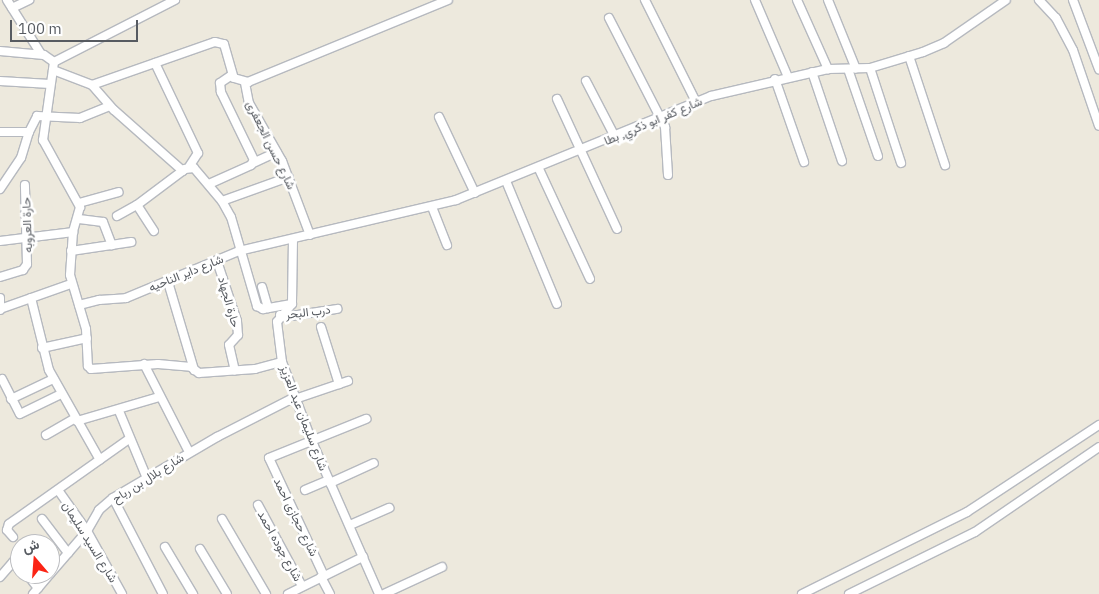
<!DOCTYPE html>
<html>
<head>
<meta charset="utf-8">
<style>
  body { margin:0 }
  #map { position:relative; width:1099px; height:594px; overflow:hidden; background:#ede9dd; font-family:"IBM Plex Sans",Vazirmatn,sans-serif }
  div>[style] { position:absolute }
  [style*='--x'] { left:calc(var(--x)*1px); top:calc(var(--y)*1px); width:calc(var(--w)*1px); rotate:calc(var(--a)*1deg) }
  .roads { filter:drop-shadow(1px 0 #b6b9bf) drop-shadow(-1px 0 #b6b9bf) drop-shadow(0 1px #b6b9bf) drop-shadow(0 -1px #b6b9bf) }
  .minor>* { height:8px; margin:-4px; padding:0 4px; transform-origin:4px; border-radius:4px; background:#fff }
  span { translate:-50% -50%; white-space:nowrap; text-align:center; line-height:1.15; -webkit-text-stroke:5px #fff; paint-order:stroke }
  .street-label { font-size:12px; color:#575b61 }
  .north { position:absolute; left:10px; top:534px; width:50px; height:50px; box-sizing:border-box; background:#fff; border:1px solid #bcbdc0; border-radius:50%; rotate:342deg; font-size:14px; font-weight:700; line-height:20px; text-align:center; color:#575b61 }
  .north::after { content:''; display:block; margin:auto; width:18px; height:22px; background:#fb2415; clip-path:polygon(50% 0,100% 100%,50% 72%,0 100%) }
  .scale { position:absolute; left:10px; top:20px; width:128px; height:22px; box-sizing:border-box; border:2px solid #575b61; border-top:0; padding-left:6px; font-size:15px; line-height:18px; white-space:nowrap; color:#575b61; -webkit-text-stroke:4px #fff; paint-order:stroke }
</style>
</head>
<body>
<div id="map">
  <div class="roads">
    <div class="minor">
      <i style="--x:7;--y:0;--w:64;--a:57.8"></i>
      <i style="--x:175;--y:0;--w:136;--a:152.9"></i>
      <i style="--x:54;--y:62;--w:79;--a:98"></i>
      <i style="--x:43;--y:140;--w:77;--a:61.1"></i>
      <i style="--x:80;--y:207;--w:26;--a:106"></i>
      <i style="--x:73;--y:232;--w:43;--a:94"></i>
      <i style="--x:70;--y:275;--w:56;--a:73.5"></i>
      <i style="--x:86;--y:329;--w:37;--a:87"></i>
      <i style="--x:88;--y:366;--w:4;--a:45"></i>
      <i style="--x:91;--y:369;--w:67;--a:-4.3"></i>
      <i style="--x:158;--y:364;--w:33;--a:5"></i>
      <i style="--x:191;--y:367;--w:10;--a:37"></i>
      <i style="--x:199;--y:373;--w:56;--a:-4.1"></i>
      <i style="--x:255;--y:369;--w:28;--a:-15"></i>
      <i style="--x:645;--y:0;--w:114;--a:63.4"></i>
      <i style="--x:755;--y:0;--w:84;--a:66.8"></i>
      <i style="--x:797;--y:0;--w:76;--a:65.8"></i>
      <i style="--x:828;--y:0;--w:74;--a:67.9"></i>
      <i style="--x:1039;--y:0;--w:25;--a:47"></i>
      <i style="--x:1056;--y:18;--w:36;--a:62"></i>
      <i style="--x:1073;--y:50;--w:80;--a:71.1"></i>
      <i style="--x:1073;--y:0;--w:74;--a:69.4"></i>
      <i style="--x:12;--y:8;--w:19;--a:-25"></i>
      <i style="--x:609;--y:18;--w:123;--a:62.8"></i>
      <i style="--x:665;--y:127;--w:48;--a:86.4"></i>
      <i style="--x:0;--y:51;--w:44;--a:5.2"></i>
      <i style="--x:44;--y:55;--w:12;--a:35"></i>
      <i style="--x:909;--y:56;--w:115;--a:71.7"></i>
      <i style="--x:155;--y:63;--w:100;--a:64.5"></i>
      <i style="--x:198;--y:153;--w:17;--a:123"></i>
      <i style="--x:870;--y:68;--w:100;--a:71.9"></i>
      <i style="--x:848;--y:69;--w:92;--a:71"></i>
      <i style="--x:53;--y:70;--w:42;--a:21"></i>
      <i style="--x:92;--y:85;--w:33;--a:49"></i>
      <i style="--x:114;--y:110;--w:92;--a:41.5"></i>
      <i style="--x:812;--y:72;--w:94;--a:71.4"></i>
      <i style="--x:775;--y:79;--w:88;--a:70.7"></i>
      <i style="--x:0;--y:81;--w:50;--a:3.4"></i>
      <i style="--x:586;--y:81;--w:63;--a:62.6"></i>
      <i style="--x:245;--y:83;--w:20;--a:79"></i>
      <i style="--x:249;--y:103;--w:67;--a:60.4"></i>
      <i style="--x:282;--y:161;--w:79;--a:69.3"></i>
      <i style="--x:92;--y:85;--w:130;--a:-19.3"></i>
      <i style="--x:215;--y:42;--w:9;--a:13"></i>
      <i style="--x:224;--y:44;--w:35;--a:74"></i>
      <i style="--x:234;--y:78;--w:15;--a:16"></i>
      <i style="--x:248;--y:82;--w:216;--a:-22.3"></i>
      <i style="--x:557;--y:99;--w:143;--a:65.2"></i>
      <i style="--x:439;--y:117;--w:84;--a:64.7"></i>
      <i style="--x:0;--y:132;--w:29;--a:0"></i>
      <i style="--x:29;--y:132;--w:18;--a:-63"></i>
      <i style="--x:37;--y:116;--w:43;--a:2.7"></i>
      <i style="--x:80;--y:118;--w:32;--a:-22"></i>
      <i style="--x:253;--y:163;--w:26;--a:-25"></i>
      <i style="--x:539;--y:169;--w:121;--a:65.1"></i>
      <i style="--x:506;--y:181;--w:133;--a:67.5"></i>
      <i style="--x:209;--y:184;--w:46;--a:-24.3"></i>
      <i style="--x:251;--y:165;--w:6;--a:-59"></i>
      <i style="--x:254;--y:160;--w:76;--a:-115.9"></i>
      <i style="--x:221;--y:92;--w:9;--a:-96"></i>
      <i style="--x:220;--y:83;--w:14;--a:-34"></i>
      <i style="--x:0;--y:189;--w:37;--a:-56"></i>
      <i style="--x:21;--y:158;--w:27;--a:-73"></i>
      <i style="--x:222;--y:201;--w:71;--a:-19.7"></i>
      <i style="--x:79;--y:203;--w:41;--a:-15.4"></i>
      <i style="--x:137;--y:205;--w:31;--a:57"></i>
      <i style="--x:432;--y:207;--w:41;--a:68.5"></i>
      <i style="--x:117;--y:216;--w:23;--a:-29"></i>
      <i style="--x:137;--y:205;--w:60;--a:-36.9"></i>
      <i style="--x:185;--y:169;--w:9;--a:-6"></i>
      <i style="--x:194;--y:168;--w:43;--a:49.7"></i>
      <i style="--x:222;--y:201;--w:18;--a:61"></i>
      <i style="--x:231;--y:217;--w:93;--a:73.7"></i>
      <i style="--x:257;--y:306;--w:7;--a:27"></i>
      <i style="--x:263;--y:309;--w:29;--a:-10"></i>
      <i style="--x:79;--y:219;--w:24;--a:7"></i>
      <i style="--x:103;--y:222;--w:25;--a:69"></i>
      <i style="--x:293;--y:239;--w:65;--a:90.9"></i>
      <i style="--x:292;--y:304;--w:23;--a:130"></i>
      <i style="--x:277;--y:322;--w:40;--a:82.9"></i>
      <i style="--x:282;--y:362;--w:82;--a:69.4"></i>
      <i style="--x:311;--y:439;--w:169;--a:66.3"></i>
      <i style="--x:0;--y:241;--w:74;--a:-7"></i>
      <i style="--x:71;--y:251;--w:61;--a:-8.5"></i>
      <i style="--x:217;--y:261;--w:63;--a:71.6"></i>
      <i style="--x:237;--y:321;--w:14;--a:86"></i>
      <i style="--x:238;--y:335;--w:13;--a:132"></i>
      <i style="--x:229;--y:345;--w:26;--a:77"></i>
      <i style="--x:0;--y:277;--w:24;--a:-17"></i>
      <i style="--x:23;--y:270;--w:7;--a:-56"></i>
      <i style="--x:27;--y:264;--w:79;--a:-91.5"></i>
      <i style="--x:168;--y:282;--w:92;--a:73.5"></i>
      <i style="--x:262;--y:287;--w:22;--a:74"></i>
      <i style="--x:0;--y:298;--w:12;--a:90"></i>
      <i style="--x:31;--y:298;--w:74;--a:76"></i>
      <i style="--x:49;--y:370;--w:103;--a:60.5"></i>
      <i style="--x:79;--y:305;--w:21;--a:-14"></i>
      <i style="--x:99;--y:300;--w:27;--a:-4"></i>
      <i style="--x:126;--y:298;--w:122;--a:-22.6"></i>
      <i style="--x:239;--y:251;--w:223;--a:-13.2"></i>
      <i style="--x:456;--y:200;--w:275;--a:-22.2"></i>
      <i style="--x:711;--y:96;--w:120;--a:-13"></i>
      <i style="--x:828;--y:69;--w:42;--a:-1.4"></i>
      <i style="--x:870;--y:68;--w:55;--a:-16.8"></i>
      <i style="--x:923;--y:52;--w:23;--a:-23"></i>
      <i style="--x:944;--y:43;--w:75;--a:-34.7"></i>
      <i style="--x:0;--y:309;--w:75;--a:-19.4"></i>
      <i style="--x:280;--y:315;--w:11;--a:5"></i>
      <i style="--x:291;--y:316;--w:47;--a:-8.7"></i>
      <i style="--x:321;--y:327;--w:60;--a:72.5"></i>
      <i style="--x:42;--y:348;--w:46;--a:-12.5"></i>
      <i style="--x:144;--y:364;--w:99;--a:62.9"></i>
      <i style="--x:2;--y:379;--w:39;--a:63"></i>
      <i style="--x:20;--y:414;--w:46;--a:-26"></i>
      <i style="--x:11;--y:399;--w:47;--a:-25.5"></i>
      <i style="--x:295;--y:399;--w:56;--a:-18.8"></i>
      <i style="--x:119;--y:411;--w:70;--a:67.4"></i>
      <i style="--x:77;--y:421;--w:85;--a:-16.3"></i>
      <i style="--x:46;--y:435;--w:34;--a:-30"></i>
      <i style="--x:330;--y:483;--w:48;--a:-24.4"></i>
      <i style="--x:58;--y:490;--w:50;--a:54.7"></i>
      <i style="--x:87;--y:531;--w:72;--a:60.9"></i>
      <i style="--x:305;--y:490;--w:26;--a:-23"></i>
      <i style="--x:113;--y:498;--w:108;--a:62.5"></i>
      <i style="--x:258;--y:505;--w:92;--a:61.5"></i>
      <i style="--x:42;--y:519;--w:43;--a:52.6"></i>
      <i style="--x:222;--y:519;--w:87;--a:59.6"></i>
      <i style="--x:350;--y:525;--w:43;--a:-23.6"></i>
      <i style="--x:13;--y:537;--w:9;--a:-131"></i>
      <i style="--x:7;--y:530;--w:6;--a:-72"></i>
      <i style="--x:9;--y:524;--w:147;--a:-35.3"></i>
      <i style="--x:165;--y:547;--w:55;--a:59.2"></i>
      <i style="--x:200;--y:549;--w:52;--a:59"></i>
      <i style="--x:27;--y:574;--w:18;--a:52"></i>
      <i style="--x:50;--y:574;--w:57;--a:-49.3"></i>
      <i style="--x:87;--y:531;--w:24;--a:-60"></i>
      <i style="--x:99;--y:510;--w:18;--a:-41"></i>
      <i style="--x:113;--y:498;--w:121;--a:-30.4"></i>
      <i style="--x:217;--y:437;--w:88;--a:-27.1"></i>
      <i style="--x:324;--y:576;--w:130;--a:-115"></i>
      <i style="--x:269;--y:458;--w:105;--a:-21.9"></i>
      <i style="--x:0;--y:577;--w:20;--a:-49"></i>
      <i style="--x:13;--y:562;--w:8;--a:30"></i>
      <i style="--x:321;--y:577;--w:19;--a:62"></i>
      <i style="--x:33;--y:594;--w:26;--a:-50"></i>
      <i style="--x:288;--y:594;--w:84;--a:-26.3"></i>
      <i style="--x:384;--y:594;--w:64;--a:-25"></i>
      <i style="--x:802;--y:594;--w:184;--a:-26.4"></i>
      <i style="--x:967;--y:512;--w:158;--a:-33.4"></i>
      <i style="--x:849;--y:594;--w:140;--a:-26.2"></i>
      <i style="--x:975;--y:532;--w:150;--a:-34.4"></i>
    </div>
  </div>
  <div class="street-label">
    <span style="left:653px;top:121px;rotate:-23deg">شارع كفر ابو ذكري, بطا</span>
    <span style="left:271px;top:145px;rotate:64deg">شارع حسن الجعفرى</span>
    <span style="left:27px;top:225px;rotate:-92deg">حارة العروبه</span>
    <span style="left:186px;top:273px;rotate:-22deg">شارع داير الناحيه</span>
    <span style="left:229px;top:302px;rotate:74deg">حارة الجهاد</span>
    <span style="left:308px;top:312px;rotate:-7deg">درب البحر</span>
    <span style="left:304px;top:418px;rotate:69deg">شارع سليمان عبد العزيز</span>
    <span style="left:148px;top:478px;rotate:-32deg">شارع بلال بن رباح</span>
    <span style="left:296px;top:517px;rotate:64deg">شارع حجازى احمد</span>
    <span style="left:90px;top:542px;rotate:58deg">شارع السيد سليمان</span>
    <span style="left:280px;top:546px;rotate:61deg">شارع جوده احمد</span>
  </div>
  <div class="north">ش</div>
  <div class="scale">100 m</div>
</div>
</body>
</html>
